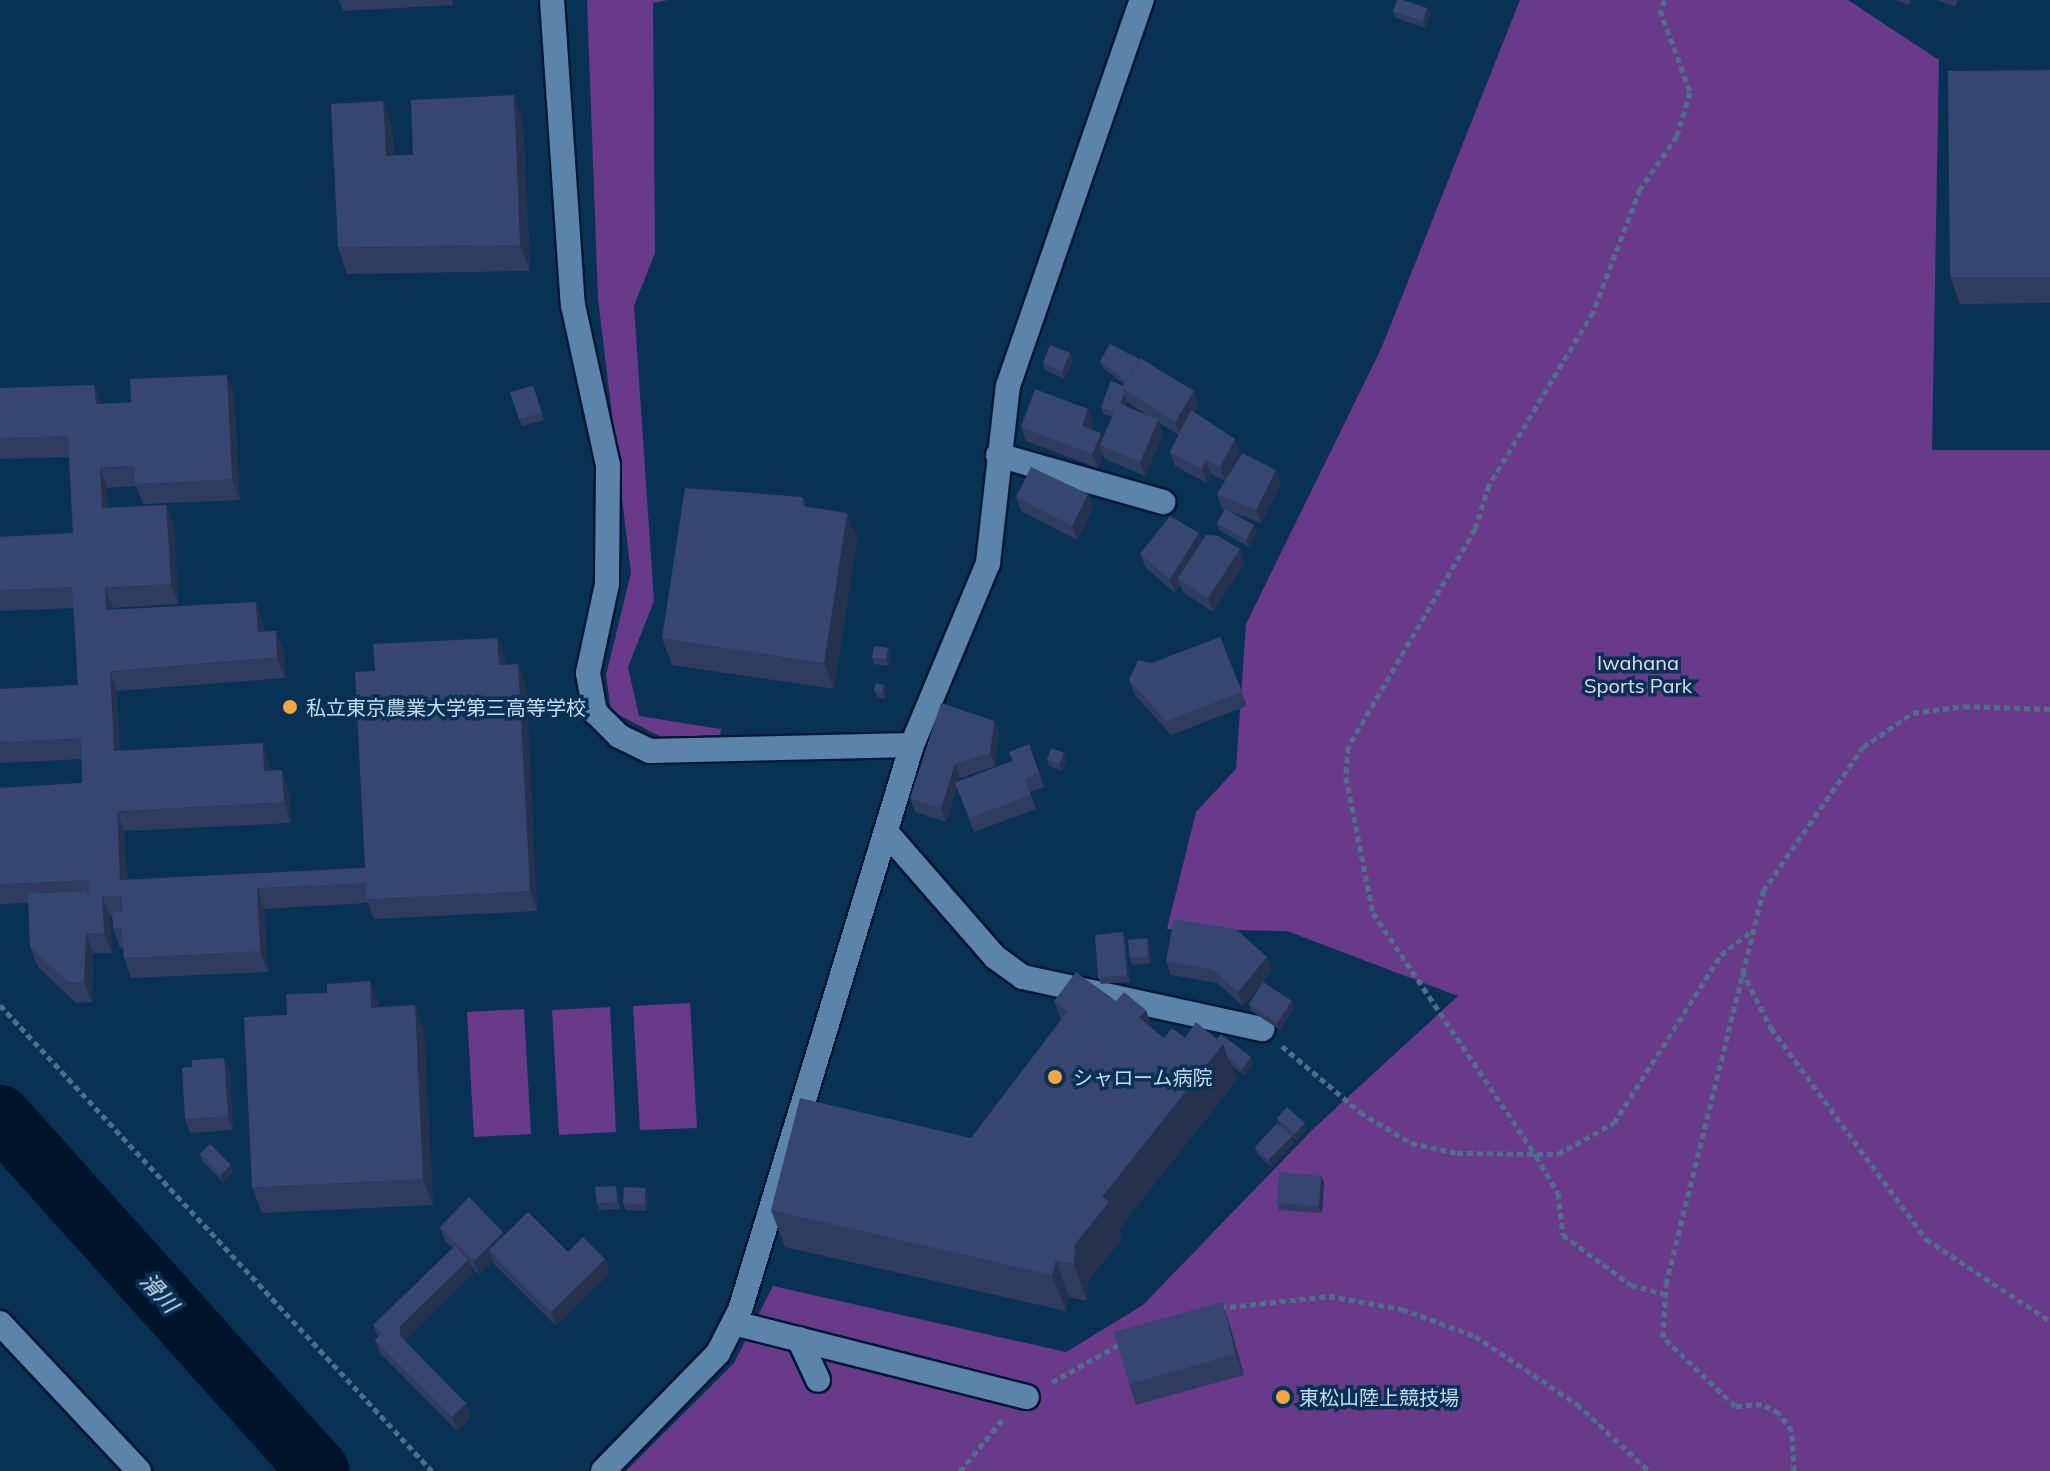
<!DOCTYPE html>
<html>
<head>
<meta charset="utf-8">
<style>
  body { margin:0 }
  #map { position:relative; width:2050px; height:1471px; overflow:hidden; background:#093153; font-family:Mulish,"Noto Sans JP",sans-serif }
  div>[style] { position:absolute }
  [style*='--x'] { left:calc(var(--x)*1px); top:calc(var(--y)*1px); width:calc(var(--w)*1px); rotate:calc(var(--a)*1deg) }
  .green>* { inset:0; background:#693a8a }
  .river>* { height:62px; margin:-31px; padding:0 31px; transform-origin:31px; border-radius:31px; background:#00152b }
  .path>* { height:5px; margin-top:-2.5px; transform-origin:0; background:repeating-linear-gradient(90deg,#4e6f8c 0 6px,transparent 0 10px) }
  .roads { filter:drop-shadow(2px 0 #001831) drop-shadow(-2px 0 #001831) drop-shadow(0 2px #001831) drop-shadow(0 -2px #001831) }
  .minor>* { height:24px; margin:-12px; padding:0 12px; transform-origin:12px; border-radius:12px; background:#5c84ab }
  .wall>* { inset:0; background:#2f3c60 }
  .shaded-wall>* { inset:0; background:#26314e }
  .building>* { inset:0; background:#374670 }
  .dots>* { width:22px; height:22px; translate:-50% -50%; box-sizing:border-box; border:4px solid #093153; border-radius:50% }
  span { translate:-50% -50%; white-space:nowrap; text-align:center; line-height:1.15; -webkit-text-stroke:7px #093153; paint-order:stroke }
  .park-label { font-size:20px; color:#e5d9f0 }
  .poi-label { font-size:20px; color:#c7dcf2 }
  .left { translate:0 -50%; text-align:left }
  .water-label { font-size:22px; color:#cfe2f5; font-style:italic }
</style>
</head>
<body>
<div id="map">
  <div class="green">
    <i style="clip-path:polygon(587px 0,668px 0,653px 3px,655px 253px,634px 306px,654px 601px,628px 667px,639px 716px,721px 729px,719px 742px,667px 740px,611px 711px,606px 675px,631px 573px,598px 298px)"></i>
    <i style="clip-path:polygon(1520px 0,1848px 0,1939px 60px,1932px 450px,2050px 450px,2050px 1471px,626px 1471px,734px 1363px,773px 1286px,1066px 1352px,1143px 1305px,1313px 1129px,1458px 996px,1287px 931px,1167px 929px,1196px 812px,1236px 769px,1246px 624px,1381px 349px)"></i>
    <i style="clip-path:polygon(690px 1003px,697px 1128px,640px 1130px,633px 1006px)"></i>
    <i style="clip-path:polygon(610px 1007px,616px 1132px,559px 1135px,552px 1010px)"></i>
    <i style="clip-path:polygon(524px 1009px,531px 1134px,474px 1137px,467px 1012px)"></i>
  </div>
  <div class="river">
    <i style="--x:0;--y:1116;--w:477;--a:48.1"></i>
  </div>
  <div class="path">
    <i style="--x:1665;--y:0;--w:11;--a:117"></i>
    <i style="--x:1660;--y:10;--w:87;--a:69.9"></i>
    <i style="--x:1690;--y:92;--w:46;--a:106.5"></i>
    <i style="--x:1677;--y:136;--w:65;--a:124.9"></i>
    <i style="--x:1640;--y:189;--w:132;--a:110.9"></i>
    <i style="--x:1593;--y:312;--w:202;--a:121"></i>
    <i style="--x:1489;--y:485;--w:46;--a:107.7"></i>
    <i style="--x:1475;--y:529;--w:252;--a:120.2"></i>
    <i style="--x:1348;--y:747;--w:30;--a:94"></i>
    <i style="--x:1346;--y:777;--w:139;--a:78.8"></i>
    <i style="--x:1373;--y:913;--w:293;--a:56.1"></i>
    <i style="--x:1536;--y:1156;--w:43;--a:59.3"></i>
    <i style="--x:1558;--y:1193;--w:42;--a:83.2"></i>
    <i style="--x:1563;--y:1235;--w:84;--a:36.3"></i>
    <i style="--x:1631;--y:1285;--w:35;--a:15"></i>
    <i style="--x:1742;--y:971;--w:64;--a:63"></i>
    <i style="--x:1771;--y:1028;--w:262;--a:53.7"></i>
    <i style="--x:1926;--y:1239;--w:149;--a:33.5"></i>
    <i style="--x:0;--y:1005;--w:635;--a:47.17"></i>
    <i style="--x:1282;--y:1046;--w:102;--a:40.2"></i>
    <i style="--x:1360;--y:1112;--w:60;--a:31.3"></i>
    <i style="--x:1411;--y:1143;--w:47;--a:12.3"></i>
    <i style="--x:1457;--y:1153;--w:101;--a:0.6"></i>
    <i style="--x:1558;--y:1154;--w:64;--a:-29"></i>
    <i style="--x:1614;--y:1123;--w:199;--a:-57.5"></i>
    <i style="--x:1721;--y:955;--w:36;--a:-38"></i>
    <i style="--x:1220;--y:1308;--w:110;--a:-6.3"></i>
    <i style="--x:1329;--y:1296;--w:74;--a:10.1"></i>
    <i style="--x:1402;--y:1309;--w:78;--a:20.3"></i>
    <i style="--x:1475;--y:1336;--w:123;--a:33.7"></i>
    <i style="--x:1577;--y:1404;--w:98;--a:42.9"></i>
    <i style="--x:1052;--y:1382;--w:82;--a:-29.1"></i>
    <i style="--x:960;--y:1471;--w:67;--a:-50.4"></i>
    <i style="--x:1794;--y:1471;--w:40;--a:-92.9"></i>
    <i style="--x:1792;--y:1431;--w:22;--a:-126"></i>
    <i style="--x:1779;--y:1413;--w:19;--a:-152"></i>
    <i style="--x:1762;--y:1404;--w:27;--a:176"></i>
    <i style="--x:1735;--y:1406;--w:100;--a:-136.2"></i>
    <i style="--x:1663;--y:1337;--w:53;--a:-86.8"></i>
    <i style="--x:1666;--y:1284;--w:405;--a:-76.1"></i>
    <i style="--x:1763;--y:891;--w:175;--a:-55.2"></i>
    <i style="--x:1863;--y:747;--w:60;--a:-34.2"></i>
    <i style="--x:1913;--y:713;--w:51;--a:-7.8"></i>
    <i style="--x:1964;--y:706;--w:86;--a:2"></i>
  </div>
  <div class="roads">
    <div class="minor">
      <i style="--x:552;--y:0;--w:306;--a:86.1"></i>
      <i style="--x:573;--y:305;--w:164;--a:77.7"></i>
      <i style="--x:608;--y:465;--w:119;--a:90.5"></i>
      <i style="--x:607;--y:584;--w:91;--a:102.1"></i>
      <i style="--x:588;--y:673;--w:40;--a:80"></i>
      <i style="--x:595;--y:712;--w:34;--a:45"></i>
      <i style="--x:619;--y:736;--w:34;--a:26"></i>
      <i style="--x:650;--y:751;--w:262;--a:-1.3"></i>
      <i style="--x:998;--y:455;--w:172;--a:15.9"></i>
      <i style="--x:886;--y:832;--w:166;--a:48.9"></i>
      <i style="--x:995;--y:957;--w:34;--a:36"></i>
      <i style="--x:1023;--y:977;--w:245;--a:12.3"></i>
      <i style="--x:0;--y:1323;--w:203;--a:46.8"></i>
      <i style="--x:734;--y:1323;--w:302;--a:14.2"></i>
      <i style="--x:799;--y:1339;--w:45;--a:65.1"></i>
      <i style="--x:603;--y:1471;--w:165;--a:-45.7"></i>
      <i style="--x:718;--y:1353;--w:48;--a:-62.9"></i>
      <i style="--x:740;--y:1310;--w:591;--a:-73.07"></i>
      <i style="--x:912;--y:745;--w:197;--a:-67.3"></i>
      <i style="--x:988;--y:563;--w:178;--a:-83.6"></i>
      <i style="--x:1008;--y:386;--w:409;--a:-70.9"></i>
    </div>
  </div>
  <div class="wall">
    <i style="clip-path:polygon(339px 0,452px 0,453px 5px,343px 11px)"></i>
    <i style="clip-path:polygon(1896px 0,1911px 0,1909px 5px)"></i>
    <i style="clip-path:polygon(1937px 0,1958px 0,1955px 7px)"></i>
    <i style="clip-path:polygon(1427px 8px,1430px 15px,1425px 28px,1396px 18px,1393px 11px)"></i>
    <i style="clip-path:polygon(2050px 70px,2050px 303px,1960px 304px,1950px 277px)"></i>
    <i style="clip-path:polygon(383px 101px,392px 128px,394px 155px,413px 155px,523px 122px,530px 271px,347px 274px,338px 247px)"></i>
    <i style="clip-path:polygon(1070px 353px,1073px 360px,1064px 379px,1045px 370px,1043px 363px)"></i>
    <i style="clip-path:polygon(evenodd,1100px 361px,1199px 404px,1194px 412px,1240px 453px,1225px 481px,1211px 474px,1207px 483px,1175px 466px,1170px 452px,1179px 435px,1159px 423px,1163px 434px,1145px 476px,1105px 459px,1103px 454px,1098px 468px,1026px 441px,1021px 427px,1093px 422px,1091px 429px,1103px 439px,1112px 417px,1103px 414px,1101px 407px,1124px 384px,1103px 368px,1100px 361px,1126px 401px,1127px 402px,1149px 416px,1125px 406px,1126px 401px)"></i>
    <i style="clip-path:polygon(533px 386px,544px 420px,522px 426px,510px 392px)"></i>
    <i style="clip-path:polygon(0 388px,101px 404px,234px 395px,240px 500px,143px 504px,136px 486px,107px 488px,108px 508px,174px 525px,178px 604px,113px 608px,113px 609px,263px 623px,264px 632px,284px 652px,285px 678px,117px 691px,120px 751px,270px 764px,270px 770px,289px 790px,291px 823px,124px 831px,127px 880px,365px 868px,375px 671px,497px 638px,505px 658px,505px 665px,518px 664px,526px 684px,537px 911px,374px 919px,368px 903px,264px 909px,268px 972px,131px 978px,124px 958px,123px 948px,120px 948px,113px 928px,113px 916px,110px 916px,112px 953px,93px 953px,92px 1002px,76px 1003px,38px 967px,30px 947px,29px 903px,0 904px,0 788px,82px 783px,82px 759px,0 763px,0 689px,78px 685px,74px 608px,0 611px,0 537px,73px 533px,69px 457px,0 459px)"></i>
    <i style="clip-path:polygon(1276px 470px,1281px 484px,1261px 523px,1229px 511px,1257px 532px,1249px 547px,1219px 530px,1217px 523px,1225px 509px,1222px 508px,1217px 494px)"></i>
    <i style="clip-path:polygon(1088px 494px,1093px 508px,1077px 540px,1021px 511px,1016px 497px)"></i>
    <i style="clip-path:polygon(803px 497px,806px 507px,847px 513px,857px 540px,834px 689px,672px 665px,662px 638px)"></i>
    <i style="clip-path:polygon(1202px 542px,1245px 563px,1213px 612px,1183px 592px,1180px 585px,1175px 593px,1146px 568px,1140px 554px)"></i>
    <i style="clip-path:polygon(1220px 637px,1247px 706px,1171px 735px,1134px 694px,1129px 680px)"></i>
    <i style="clip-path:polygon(888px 648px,891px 655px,889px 666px,874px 664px,872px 657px)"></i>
    <i style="clip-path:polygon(884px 685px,886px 692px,885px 699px,877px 697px,874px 690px)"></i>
    <i style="clip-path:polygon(994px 721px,999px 734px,995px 766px,960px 778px,959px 781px,1012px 761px,1029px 744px,1044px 787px,1030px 792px,1036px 809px,974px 832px,957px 788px,946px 822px,915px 812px,910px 798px)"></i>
    <i style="clip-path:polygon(1064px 753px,1066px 760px,1062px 771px,1049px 766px,1047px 759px)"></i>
    <i style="clip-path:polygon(1123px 932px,1125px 939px,1130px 982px,1101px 984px,1098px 977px)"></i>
    <i style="clip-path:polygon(1147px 938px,1150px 945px,1151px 963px,1132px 965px,1130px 958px)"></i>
    <i style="clip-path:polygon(1166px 961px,1272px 971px,1243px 1006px,1217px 983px,1171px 975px)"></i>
    <i style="clip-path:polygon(370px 981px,380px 1007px,415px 1005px,424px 1032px,433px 1205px,262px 1213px,252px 1187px,287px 1015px,327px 993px)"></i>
    <i style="clip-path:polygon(1054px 1001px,1153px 1029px,1164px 1038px,1217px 1039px,1251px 1057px,1253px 1064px,1245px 1076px,1231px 1065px,1237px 1080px,1119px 1229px,1122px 1239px,1088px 1281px,1087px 1301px,1069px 1297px,1066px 1311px,785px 1247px,771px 1210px,971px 1138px,1061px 1020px)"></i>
    <i style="clip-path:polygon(1249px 1004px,1294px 1008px,1280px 1030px,1251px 1011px)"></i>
    <i style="clip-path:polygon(224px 1058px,230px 1072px,233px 1130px,190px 1133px,185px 1119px,192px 1067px)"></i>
    <i style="clip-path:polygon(1277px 1118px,1307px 1130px,1297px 1141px,1292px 1137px,1294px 1143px,1271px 1167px,1257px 1154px,1255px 1147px,1279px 1124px)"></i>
    <i style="clip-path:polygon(200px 1154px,233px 1172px,223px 1182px,202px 1161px)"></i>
    <i style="clip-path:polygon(1321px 1176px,1324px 1183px,1322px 1213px,1279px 1210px,1277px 1203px)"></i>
    <i style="clip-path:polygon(645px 1188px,648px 1195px,647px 1211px,626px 1210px,623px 1203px)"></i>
    <i style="clip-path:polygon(618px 1193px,620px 1209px,599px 1210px,597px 1203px)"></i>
    <i style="clip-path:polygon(440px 1227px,505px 1235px,568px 1252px,605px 1259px,610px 1273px,556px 1326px,494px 1264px,493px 1261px,479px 1275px,470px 1265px,473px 1274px,404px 1341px,466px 1403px,471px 1417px,457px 1431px,380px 1353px,375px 1340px,378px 1337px,373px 1325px,453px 1248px,445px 1241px)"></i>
    <i style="clip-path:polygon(1222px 1302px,1229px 1323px,1244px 1375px,1136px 1405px,1129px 1384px)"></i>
  </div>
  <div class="shaded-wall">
    <i style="clip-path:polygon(1427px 8px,1430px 15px,1425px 28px,1423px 21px)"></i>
    <i style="clip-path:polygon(514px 95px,523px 122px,530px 271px,520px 245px)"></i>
    <i style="clip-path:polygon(383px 101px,392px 128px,395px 182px,386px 156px)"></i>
    <i style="clip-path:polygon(1070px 353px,1073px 360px,1064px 379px,1062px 372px)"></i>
    <i style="clip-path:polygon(227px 375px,234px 395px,240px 500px,232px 479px)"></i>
    <i style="clip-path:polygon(94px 385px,102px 405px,96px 404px)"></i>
    <i style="clip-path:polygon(1194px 391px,1199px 404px,1180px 435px,1175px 422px)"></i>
    <i style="clip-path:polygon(1124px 394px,1126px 401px,1119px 420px,1116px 413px)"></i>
    <i style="clip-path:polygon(1088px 409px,1093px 422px,1087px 439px,1082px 426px)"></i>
    <i style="clip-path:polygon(1158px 420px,1163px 434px,1145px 476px,1140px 462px)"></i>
    <i style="clip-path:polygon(1101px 433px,1106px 447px,1100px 445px,1103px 454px,1098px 468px,1092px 454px)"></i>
    <i style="clip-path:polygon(1235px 439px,1240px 453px,1225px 481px,1220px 467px)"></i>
    <i style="clip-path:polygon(1206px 460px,1211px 474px,1207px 483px,1202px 469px)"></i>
    <i style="clip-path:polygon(100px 467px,107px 488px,109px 528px,102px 508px)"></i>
    <i style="clip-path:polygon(1276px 470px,1281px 484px,1261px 523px,1256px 510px)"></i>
    <i style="clip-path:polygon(1088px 494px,1093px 508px,1077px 540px,1072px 526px)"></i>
    <i style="clip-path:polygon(166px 505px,174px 525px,178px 604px,171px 584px)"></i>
    <i style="clip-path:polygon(847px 513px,857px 540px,834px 689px,824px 663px)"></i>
    <i style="clip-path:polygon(1254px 525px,1257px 532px,1249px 547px,1246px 540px)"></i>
    <i style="clip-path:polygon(1199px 533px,1204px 547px,1178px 578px,1180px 585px,1175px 593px,1170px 579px)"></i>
    <i style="clip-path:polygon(1240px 549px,1245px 563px,1213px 612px,1208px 598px)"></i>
    <i style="clip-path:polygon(105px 587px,113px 608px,114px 630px,106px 610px)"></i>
    <i style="clip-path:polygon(256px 602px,263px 623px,265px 653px,258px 632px)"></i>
    <i style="clip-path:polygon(276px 631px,284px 652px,285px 678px,277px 657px)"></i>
    <i style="clip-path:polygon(497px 638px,505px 658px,506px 685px,499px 665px)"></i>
    <i style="clip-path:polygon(888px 648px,891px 655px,889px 666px,886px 659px)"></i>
    <i style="clip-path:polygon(518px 664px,526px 684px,537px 911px,530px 891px)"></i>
    <i style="clip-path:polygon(110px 671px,117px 691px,121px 771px,114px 751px)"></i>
    <i style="clip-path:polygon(884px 685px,886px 692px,885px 699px,882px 692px)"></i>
    <i style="clip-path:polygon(994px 721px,999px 734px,995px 766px,990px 753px)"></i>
    <i style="clip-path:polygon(263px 743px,270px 764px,271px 791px,264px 771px)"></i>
    <i style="clip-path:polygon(1064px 753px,1066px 760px,1062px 771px,1059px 764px)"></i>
    <i style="clip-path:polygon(955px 764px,960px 778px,946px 822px,941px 808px)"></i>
    <i style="clip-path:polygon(282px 770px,289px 790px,291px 823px,284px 802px)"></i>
    <i style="clip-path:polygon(117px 811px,124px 831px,128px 901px,120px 880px)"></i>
    <i style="clip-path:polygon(257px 888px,264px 909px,268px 972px,260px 951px)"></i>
    <i style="clip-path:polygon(102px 896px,110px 916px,112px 953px,104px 933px)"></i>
    <i style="clip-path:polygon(1123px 932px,1125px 939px,1130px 982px,1127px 975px)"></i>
    <i style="clip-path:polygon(86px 933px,93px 953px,92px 1002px,84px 982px)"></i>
    <i style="clip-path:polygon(1147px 938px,1150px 945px,1151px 963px,1148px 956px)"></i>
    <i style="clip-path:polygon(1267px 957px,1272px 971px,1243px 1006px,1238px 992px)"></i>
    <i style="clip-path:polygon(370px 981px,380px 1008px,371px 1008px)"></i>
    <i style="clip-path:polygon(1292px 1001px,1294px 1008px,1280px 1030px,1277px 1023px)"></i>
    <i style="clip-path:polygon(415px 1005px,424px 1032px,433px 1205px,423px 1179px)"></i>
    <i style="clip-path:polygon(1146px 1010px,1159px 1047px,1139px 1018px)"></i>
    <i style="clip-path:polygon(1223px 1044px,1237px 1080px,1119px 1229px,1122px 1239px,1088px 1281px,1087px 1301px,1074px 1264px,1075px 1244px,1102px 1197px)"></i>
    <i style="clip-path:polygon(1251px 1057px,1253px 1064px,1245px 1076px,1242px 1069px)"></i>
    <i style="clip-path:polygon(224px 1058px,230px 1072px,233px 1130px,228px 1116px)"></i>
    <i style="clip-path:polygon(1305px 1123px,1307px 1130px,1297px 1141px,1294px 1134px)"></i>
    <i style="clip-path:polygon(1292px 1136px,1294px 1143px,1271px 1167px,1268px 1160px)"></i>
    <i style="clip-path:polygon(231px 1165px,233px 1172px,223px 1182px,220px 1175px)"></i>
    <i style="clip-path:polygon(1321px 1176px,1324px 1183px,1322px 1213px,1319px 1206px)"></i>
    <i style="clip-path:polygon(616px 1186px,618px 1193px,620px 1209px,617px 1202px)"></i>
    <i style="clip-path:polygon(645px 1188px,648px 1195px,647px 1211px,645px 1204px)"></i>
    <i style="clip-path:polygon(503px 1232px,508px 1246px,489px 1250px,493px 1261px,479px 1275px,474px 1261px)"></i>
    <i style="clip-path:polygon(605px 1259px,610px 1273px,556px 1326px,551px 1312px)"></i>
    <i style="clip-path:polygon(468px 1260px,473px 1274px,404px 1341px,401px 1337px,399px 1327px)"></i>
    <i style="clip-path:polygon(1056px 1260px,1069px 1297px,1066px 1311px,1052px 1275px)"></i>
    <i style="clip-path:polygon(1222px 1302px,1229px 1323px,1244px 1375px,1236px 1354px)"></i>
    <i style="clip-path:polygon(466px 1403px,471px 1417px,457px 1431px,452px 1417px)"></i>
  </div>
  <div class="building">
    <i style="clip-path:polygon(1397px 0,1403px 0,1427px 8px,1423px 21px,1393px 11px)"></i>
    <i style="clip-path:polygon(2050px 70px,2050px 277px,1950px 277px,1948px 71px)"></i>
    <i style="clip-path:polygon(514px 95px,520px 245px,338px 247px,331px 104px,383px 101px,386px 156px,413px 155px,411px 100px)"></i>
    <i style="clip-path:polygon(1110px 344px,1139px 359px,1126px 381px,1100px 361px)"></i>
    <i style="clip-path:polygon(1050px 345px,1070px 353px,1062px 372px,1043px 363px)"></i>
    <i style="clip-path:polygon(1140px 358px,1194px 391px,1175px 422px,1122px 388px)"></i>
    <i style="clip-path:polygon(227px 375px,232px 479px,135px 484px,134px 466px,100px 467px,102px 508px,166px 505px,171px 584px,105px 587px,106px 610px,256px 602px,258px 632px,276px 631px,277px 657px,110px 671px,114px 751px,263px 743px,264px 771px,282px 770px,284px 802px,117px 811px,120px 880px,365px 868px,355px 672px,375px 671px,373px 644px,497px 638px,499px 665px,518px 664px,530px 891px,366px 899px,366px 883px,257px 888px,260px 951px,124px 958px,122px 928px,113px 928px,112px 912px,123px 912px,122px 896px,102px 896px,104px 933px,86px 933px,84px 982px,68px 982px,30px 947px,28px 894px,86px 891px,89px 898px,88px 880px,0 884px,0 788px,82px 783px,81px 738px,0 742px,0 689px,78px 685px,72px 587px,0 590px,0 537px,73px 533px,68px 436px,0 438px,0 388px,94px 385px,96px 404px,131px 403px,130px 379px)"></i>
    <i style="clip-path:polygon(1111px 381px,1123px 386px,1122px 388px,1124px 394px,1120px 404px,1118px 403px,1114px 412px,1101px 407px)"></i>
    <i style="clip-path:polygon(533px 386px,542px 413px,519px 419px,510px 392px)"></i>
    <i style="clip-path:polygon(1035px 389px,1088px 409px,1082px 426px,1101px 433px,1092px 454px,1021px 427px)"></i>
    <i style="clip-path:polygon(1118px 403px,1158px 420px,1140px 462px,1100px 445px)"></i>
    <i style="clip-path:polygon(1191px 410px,1235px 439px,1220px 467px,1206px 460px,1202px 469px,1170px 452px)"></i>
    <i style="clip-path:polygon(1242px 453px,1276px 470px,1256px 510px,1217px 494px)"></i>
    <i style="clip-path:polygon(1031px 467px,1088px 494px,1072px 526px,1016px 497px)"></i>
    <i style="clip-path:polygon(685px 488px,803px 497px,801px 506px,847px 513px,824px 663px,662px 638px)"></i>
    <i style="clip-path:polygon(1225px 509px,1254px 525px,1246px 540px,1217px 523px)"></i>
    <i style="clip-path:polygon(1170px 516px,1199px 533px,1170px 579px,1140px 554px)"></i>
    <i style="clip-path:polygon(1206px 535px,1218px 536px,1240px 549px,1208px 598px,1178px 578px)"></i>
    <i style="clip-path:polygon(1220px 637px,1242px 692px,1166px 721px,1129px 680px,1138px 660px,1152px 663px)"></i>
    <i style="clip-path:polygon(874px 646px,888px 648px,886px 659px,872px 657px)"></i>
    <i style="clip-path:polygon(876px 683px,884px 685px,882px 692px,874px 690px)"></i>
    <i style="clip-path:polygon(941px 703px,994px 721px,990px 753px,955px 764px,941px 808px,910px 798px)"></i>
    <i style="clip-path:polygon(1029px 744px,1039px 773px,1025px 779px,1031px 795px,969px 818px,955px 783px,1013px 761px,1009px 752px)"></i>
    <i style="clip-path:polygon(1051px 748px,1064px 753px,1059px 764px,1047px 759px)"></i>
    <i style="clip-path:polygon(1174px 919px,1236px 929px,1267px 957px,1238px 992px,1212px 969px,1166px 961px)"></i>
    <i style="clip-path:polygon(1123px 932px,1127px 975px,1098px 977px,1095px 935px)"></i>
    <i style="clip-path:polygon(1147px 938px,1148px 956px,1130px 958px,1128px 940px)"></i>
    <i style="clip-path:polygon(1076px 972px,1116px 1001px,1124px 992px,1146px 1010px,1139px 1018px,1164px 1038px,1172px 1028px,1185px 1038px,1196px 1022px,1223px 1044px,1102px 1197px,1109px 1202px,1075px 1244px,1074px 1264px,1056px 1260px,1052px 1275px,771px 1210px,800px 1098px,971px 1138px,1068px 1011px,1054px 1001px)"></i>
    <i style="clip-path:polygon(370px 981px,371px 1008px,415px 1005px,423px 1179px,252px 1187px,244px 1017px,287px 1015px,286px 994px,327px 993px,327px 984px)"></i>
    <i style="clip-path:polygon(1263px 982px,1292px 1001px,1277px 1023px,1249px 1004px)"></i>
    <i style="clip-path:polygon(1221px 1034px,1251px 1057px,1242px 1069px,1228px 1058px,1223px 1044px,1217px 1039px)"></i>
    <i style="clip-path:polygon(224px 1058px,228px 1116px,185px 1119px,182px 1068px,192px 1067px,192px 1060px)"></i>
    <i style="clip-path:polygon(1287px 1107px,1305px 1123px,1294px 1134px,1277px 1118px)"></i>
    <i style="clip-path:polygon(1277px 1123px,1292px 1136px,1268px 1160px,1255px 1147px)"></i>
    <i style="clip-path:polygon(210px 1144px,231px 1165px,220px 1175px,200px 1154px)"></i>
    <i style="clip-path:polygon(1279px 1172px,1321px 1176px,1319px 1206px,1277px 1203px)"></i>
    <i style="clip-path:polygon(616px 1186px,617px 1202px,597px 1203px,595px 1187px)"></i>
    <i style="clip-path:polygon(624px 1187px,645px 1188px,645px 1204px,623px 1203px)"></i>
    <i style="clip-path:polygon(469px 1197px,503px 1232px,474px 1261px,440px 1227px)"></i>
    <i style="clip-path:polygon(528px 1212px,568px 1252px,583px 1237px,605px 1259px,551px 1312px,489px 1250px)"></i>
    <i style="clip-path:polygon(455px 1246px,468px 1260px,399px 1327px,401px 1337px,466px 1403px,452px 1417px,375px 1340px,382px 1333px,373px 1325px)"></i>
    <i style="clip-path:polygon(1222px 1302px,1236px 1354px,1129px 1384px,1114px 1332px)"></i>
  </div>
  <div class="dots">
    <i style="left:290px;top:707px;background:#f2a541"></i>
    <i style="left:1055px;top:1077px;background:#f2a541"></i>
    <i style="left:1283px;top:1397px;background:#f2a541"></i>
  </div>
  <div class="park-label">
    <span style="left:1638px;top:674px">Iwahana<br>Sports Park</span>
  </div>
  <div class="poi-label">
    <span class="left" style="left:306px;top:707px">私立東京農業大学第三高等学校</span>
    <span class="left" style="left:1073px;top:1077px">シャローム病院</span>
    <span class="left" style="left:1299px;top:1397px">東松山陸上競技場</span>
  </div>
  <div class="water-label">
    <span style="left:159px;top:1293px;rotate:48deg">滑川</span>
  </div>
</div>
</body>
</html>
